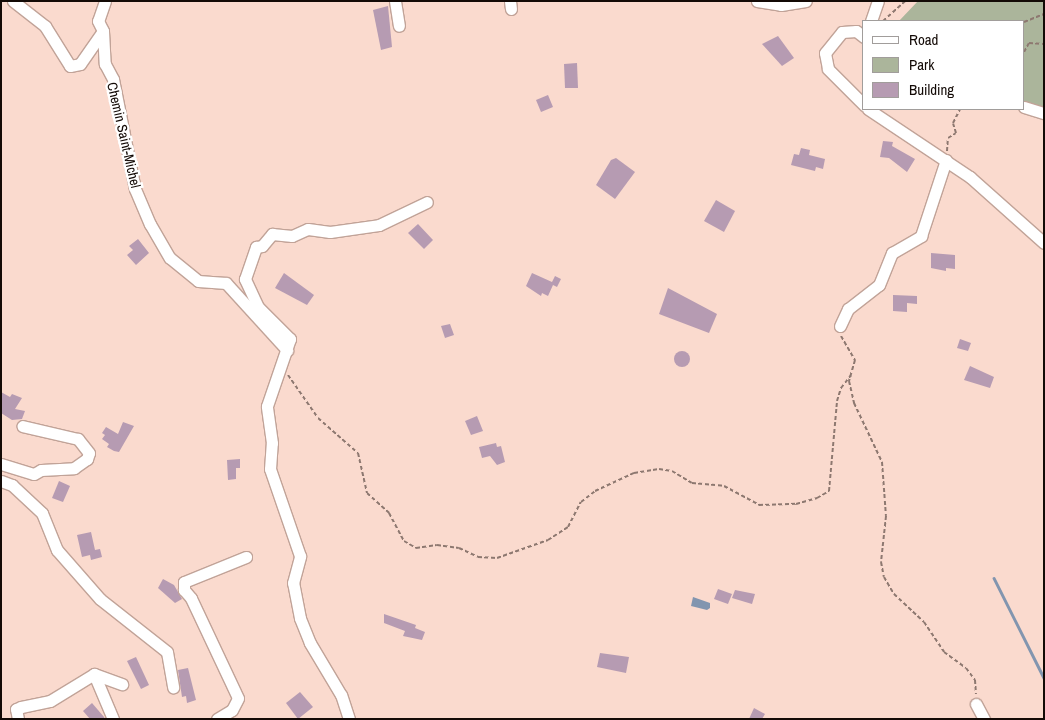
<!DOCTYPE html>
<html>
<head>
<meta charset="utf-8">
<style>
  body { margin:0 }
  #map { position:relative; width:1045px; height:720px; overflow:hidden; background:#fadace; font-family:"Archivo Narrow",sans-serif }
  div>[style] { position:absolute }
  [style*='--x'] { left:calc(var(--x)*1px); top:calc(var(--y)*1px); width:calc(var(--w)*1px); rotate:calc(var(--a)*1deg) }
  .green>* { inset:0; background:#abb59b }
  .water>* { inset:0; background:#8295af }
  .stream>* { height:2.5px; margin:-1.25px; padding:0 1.25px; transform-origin:1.25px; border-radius:1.25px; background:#8295af }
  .building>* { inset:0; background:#b69bb2 }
  .round { border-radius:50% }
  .path>* { height:2px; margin-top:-1px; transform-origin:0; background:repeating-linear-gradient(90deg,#8d7870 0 4px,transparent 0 6.5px) }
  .roads { filter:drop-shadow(1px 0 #c1a398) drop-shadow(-1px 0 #c1a398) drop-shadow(0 1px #c1a398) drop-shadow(0 -1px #c1a398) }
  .minor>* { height:11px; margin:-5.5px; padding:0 5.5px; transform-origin:5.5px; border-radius:5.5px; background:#fff }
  span { translate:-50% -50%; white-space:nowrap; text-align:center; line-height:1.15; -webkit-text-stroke:4.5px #fff; paint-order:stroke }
  .street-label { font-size:14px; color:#130a06 }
  .frame { position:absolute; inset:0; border:2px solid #130a06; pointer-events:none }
  .legend { position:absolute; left:862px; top:20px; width:162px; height:90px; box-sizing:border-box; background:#fff; border:1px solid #a19d9b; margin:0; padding:6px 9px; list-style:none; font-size:15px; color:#130a06 }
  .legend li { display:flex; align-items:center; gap:10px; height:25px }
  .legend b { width:25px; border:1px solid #a19d9b }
</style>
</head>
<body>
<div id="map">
  <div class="green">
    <i style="clip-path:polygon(918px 1px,1044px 1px,1044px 107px,1024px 102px,1024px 21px,899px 21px)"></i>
  </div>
  <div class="water">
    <i style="clip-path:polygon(693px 597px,710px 603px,710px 608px,707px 610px,691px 606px)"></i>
  </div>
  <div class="stream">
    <i style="--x:994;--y:578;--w:112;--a:63.4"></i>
  </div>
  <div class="building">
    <i style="clip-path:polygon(388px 6px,392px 47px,381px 50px,373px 10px)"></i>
    <i style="clip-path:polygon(778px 36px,794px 58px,782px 66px,762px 44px)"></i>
    <i style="clip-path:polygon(577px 63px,578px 88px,565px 88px,564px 64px)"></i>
    <i style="clip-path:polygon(548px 95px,553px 107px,541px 112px,536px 100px)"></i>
    <i style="clip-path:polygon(883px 141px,893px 142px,892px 146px,915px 159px,907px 172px,889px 158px,880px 157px)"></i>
    <i style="clip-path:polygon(801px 148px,810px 150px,809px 155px,825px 159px,823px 169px,816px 167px,815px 171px,791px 165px,794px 154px,799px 155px)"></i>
    <i style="clip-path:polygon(616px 158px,635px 172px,615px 199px,596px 185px,611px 160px)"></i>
    <i style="clip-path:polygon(716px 200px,735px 211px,724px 232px,704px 221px)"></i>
    <i style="clip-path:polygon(418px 224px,433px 240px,424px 249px,408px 233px)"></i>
    <i style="clip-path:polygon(138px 239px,149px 253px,136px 265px,127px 255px,133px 250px,129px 246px)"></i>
    <i style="clip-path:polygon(931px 253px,955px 255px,955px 269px,946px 268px,946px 271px,931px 268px)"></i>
    <i style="clip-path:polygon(284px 273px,314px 295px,307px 305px,275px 288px)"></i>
    <i style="clip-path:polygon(532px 273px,552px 282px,555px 276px,561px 279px,557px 287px,553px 285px,548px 296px,542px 293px,541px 296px,526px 286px)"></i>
    <i style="clip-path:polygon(668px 288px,717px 314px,709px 333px,659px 314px)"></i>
    <i style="clip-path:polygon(893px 295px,917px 296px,917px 304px,907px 303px,907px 312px,893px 311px)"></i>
    <i style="clip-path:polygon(450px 324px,454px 335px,445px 338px,441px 326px)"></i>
    <i style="clip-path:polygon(960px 339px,971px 343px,968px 351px,957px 348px)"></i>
    <i class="round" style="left:674px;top:351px;width:16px;height:16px"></i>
    <i style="clip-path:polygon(970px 366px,994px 377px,990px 388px,964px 380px)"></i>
    <i style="clip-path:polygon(1px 392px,10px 397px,12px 394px,22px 398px,15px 409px,25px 411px,22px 419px,12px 420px,1px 413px)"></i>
    <i style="clip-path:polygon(477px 416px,483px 431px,471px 435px,465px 421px)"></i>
    <i style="clip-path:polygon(123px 422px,134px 426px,119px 452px,114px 451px,107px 447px,109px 444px,102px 439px,105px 435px,102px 433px,106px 427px,118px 434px)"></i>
    <i style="clip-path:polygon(496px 443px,497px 447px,501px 446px,505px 462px,497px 465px,490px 456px,482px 458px,479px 447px)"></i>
    <i style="clip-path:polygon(240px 459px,240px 468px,236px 468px,236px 479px,228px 480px,227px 460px)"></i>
    <i style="clip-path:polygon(59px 481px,70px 486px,63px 502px,52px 498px)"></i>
    <i style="clip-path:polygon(91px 532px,95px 550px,100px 549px,102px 557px,91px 560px,90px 555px,82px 557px,77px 535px)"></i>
    <i style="clip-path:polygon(163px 579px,174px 585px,182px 599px,175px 603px,158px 588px)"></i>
    <i style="clip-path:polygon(718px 589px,732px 594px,728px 604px,714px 599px)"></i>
    <i style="clip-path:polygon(735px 590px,755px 594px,752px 604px,732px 598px)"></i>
    <i style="clip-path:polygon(384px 614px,416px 625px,415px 628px,425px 632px,422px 640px,403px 636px,405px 631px,384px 623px)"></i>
    <i style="clip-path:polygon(600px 653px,629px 657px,626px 673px,597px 667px)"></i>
    <i style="clip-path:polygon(136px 657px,149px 685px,141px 689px,127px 661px)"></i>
    <i style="clip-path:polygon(188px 668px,196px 700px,187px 703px,186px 696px,182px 697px,178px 670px)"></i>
    <i style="clip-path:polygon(300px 692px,313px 707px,298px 719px,286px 703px)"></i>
    <i style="clip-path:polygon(92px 703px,104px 717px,105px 719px,90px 719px,83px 711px)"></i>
    <i style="clip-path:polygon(754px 708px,765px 714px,762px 719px,749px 719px)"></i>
  </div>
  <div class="path">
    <i style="--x:883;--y:21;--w:30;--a:-42"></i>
    <i style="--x:1024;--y:22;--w:22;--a:-22"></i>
    <i style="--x:1024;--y:52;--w:10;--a:-61"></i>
    <i style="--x:1029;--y:43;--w:15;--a:4"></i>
    <i style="--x:947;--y:151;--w:13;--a:-86"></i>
    <i style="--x:948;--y:138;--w:9;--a:-32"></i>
    <i style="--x:956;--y:133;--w:10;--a:-107"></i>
    <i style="--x:953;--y:123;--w:16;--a:-63"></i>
    <i style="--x:841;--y:336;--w:28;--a:60"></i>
    <i style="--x:855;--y:360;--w:22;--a:106"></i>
    <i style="--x:849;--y:381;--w:23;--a:77"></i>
    <i style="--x:854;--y:403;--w:65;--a:64.6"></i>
    <i style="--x:882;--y:462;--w:54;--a:85.8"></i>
    <i style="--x:886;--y:516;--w:46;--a:96.2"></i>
    <i style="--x:881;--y:562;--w:15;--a:79"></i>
    <i style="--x:884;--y:577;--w:20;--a:60"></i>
    <i style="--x:894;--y:594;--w:41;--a:43"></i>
    <i style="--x:924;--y:622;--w:36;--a:56"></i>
    <i style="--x:944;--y:652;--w:27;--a:36"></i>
    <i style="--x:966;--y:668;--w:15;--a:53"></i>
    <i style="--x:975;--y:680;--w:14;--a:86"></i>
    <i style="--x:288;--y:375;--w:52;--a:55.1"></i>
    <i style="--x:318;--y:418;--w:53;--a:41.2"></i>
    <i style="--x:358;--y:453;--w:41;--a:77.3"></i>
    <i style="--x:367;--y:493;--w:30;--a:42"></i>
    <i style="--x:389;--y:513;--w:32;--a:62"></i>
    <i style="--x:404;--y:541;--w:14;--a:30"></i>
    <i style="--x:416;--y:548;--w:21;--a:-8"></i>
    <i style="--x:437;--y:545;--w:22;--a:8"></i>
    <i style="--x:459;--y:548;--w:21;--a:25"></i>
    <i style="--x:478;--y:557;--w:19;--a:3"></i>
    <i style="--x:497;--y:558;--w:54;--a:-19.4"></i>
    <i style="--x:548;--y:540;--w:24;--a:-33"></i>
    <i style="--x:568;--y:527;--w:28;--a:-63"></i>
    <i style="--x:581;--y:502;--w:18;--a:-38"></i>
    <i style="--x:595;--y:491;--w:43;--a:-24.8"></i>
    <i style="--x:634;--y:473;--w:25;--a:-9"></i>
    <i style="--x:659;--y:469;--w:13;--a:9"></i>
    <i style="--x:672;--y:471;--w:23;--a:31"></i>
    <i style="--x:692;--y:483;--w:32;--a:5"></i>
    <i style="--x:724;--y:486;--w:40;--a:28"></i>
    <i style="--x:759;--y:505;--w:37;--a:-2"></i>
    <i style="--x:796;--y:504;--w:22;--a:-16"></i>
    <i style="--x:817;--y:498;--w:14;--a:-30"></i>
    <i style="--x:829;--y:491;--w:90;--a:-84.9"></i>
    <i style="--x:837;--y:401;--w:14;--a:-73"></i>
    <i style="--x:841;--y:388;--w:16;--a:-52"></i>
  </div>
  <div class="roads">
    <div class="minor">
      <i style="--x:13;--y:1;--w:41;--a:38"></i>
      <i style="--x:45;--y:26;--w:47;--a:58"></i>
      <i style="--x:70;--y:66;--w:10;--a:-11"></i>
      <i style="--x:80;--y:64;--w:40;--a:-55.1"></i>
      <i style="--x:105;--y:1;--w:21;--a:109"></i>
      <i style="--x:98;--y:21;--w:11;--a:63"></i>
      <i style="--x:103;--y:31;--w:33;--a:87"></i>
      <i style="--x:105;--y:64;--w:17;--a:62"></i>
      <i style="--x:113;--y:79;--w:112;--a:78.7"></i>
      <i style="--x:135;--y:189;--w:38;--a:67"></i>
      <i style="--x:150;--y:224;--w:39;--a:60"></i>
      <i style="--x:170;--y:258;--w:36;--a:39"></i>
      <i style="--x:198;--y:281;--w:28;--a:4"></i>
      <i style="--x:226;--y:283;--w:91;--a:47.7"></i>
      <i style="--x:395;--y:1;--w:25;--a:81"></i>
      <i style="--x:510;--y:1;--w:8;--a:83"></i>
      <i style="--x:757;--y:1;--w:24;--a:9"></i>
      <i style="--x:781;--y:5;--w:25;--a:-9"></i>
      <i style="--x:871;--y:21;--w:21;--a:-71"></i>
      <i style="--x:864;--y:37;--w:10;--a:-143"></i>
      <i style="--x:856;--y:31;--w:14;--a:176"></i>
      <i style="--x:842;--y:32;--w:27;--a:129"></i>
      <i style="--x:825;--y:53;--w:16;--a:79"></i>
      <i style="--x:828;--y:69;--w:51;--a:45"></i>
      <i style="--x:1024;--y:107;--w:21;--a:17"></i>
      <i style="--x:868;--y:109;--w:123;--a:33.7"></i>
      <i style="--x:970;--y:177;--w:99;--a:41.7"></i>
      <i style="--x:840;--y:326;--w:19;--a:-65"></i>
      <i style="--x:848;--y:309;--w:39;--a:-38"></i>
      <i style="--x:879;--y:285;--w:35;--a:-68"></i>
      <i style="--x:892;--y:253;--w:34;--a:-30"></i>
      <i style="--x:921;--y:236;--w:80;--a:-71.8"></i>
      <i style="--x:1;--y:464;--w:34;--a:17"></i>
      <i style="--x:34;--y:474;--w:8;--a:-30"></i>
      <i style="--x:41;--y:470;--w:33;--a:-3"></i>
      <i style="--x:74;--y:468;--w:16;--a:-35"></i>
      <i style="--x:87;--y:459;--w:6;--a:-72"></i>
      <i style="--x:89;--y:453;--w:18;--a:-128"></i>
      <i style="--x:78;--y:439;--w:57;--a:-166.9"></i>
      <i style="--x:1;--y:481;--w:12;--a:20"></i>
      <i style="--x:12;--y:485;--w:41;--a:43"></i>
      <i style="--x:42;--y:513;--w:40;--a:68"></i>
      <i style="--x:57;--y:550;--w:65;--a:48.7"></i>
      <i style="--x:100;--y:599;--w:85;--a:38.3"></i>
      <i style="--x:167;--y:652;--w:36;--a:80"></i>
      <i style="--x:94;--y:674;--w:49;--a:67.1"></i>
      <i style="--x:976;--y:704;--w:17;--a:62"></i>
      <i style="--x:18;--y:719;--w:10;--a:-101"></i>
      <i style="--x:16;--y:709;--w:5;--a:-22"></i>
      <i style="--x:21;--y:707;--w:30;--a:-12"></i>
      <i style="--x:50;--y:701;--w:52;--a:-31.5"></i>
      <i style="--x:94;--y:674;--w:30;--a:20"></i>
      <i style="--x:217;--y:719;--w:17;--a:-31"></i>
      <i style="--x:232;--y:710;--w:13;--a:-63"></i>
      <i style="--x:238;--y:698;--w:110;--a:-115.2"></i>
      <i style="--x:191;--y:598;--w:11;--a:-131"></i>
      <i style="--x:184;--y:590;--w:8;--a:-90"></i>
      <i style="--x:184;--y:582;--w:67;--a:-22"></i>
      <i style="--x:349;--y:719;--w:25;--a:-108"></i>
      <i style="--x:341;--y:695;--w:61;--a:-120.8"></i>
      <i style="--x:310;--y:643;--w:27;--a:-112"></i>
      <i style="--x:300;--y:618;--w:36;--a:-101"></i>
      <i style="--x:293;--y:583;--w:28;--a:-75"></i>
      <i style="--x:300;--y:556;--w:92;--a:-109"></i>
      <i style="--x:270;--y:469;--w:26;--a:-86"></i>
      <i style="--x:272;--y:443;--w:37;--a:-98"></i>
      <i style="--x:267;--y:406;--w:71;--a:-71.1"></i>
      <i style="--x:290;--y:339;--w:45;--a:-135"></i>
      <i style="--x:258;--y:307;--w:31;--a:-115"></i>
      <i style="--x:245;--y:279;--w:34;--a:-71"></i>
      <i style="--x:256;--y:247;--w:6;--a:-9"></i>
      <i style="--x:262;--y:246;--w:16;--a:-50"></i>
      <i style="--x:272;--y:234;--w:20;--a:6"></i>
      <i style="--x:292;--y:236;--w:17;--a:-24"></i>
      <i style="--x:308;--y:229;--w:22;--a:8"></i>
      <i style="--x:330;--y:232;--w:49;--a:-8.1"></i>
      <i style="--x:379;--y:225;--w:53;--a:-25.6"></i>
    </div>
  </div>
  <div class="street-label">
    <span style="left:124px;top:135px;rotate:77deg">Chemin Saint-Michel</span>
  </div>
  <div class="frame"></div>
  <ul class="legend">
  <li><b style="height:6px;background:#fff"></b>Road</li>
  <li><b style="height:14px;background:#abb59b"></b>Park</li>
  <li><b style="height:14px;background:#b69bb2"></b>Building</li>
  </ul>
</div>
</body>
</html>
